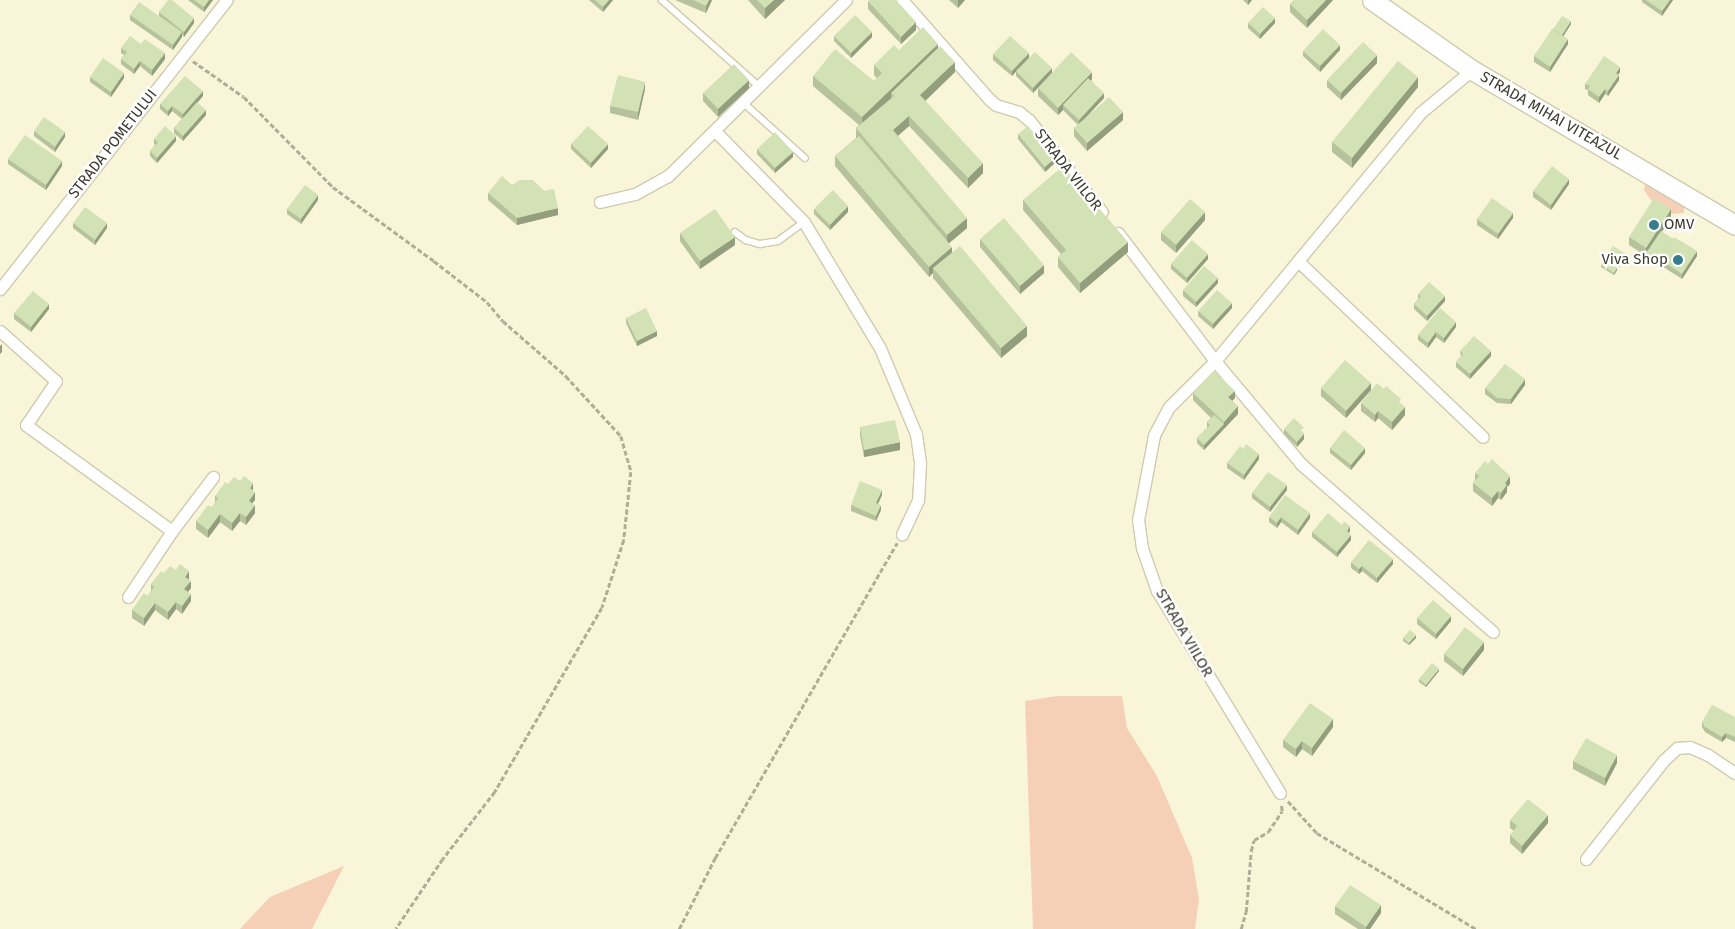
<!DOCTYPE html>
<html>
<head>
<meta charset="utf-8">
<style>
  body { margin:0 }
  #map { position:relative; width:1735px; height:929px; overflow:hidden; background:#f8f5d8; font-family:"Fira Sans",sans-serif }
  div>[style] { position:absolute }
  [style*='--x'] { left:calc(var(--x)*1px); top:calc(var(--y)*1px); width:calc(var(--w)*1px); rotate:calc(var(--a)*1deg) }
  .green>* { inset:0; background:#f5d0b7 }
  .path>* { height:2.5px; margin-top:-1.25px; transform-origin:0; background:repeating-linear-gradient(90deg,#b1ae98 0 5px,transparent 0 7.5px) }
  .roads { filter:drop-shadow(1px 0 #cfcbaf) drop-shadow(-1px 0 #cfcbaf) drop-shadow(0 1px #cfcbaf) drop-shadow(0 -1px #cfcbaf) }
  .service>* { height:5.5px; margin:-2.75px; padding:0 2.75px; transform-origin:2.75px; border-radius:2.75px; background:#fff }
  .minor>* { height:11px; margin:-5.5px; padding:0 5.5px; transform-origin:5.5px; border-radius:5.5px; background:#fff }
  .trunk>* { height:19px; margin:-9.5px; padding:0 9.5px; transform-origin:9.5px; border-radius:9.5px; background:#fff }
  .wall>* { inset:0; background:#b5c29b }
  .shaded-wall>* { inset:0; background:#939e7e }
  .building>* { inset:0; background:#d2e2b4 }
  .dots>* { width:14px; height:14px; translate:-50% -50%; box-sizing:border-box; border:2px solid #fff; border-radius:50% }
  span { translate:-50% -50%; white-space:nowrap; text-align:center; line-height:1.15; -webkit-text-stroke:4.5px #fff; paint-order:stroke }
  .street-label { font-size:15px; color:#3d3b30 }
  .poi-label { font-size:15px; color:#3d3b30 }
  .left { translate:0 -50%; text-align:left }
  .right { translate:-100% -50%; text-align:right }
</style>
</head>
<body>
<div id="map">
  <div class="green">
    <i style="clip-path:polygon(1645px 184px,1684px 207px,1684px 213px,1672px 214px,1653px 203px,1644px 190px)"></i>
    <i style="clip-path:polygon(1057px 696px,1122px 696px,1127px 728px,1157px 776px,1192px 858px,1199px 899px,1195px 929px,1033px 929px,1025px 701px)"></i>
    <i style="clip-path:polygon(344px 866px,312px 929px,240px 929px,270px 897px)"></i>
  </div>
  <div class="path">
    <i style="--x:193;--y:61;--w:62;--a:35.2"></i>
    <i style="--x:244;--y:97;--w:127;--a:45.3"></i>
    <i style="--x:333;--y:187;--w:125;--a:36.2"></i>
    <i style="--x:434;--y:261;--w:67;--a:37.7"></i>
    <i style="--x:487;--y:302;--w:25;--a:50"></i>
    <i style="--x:503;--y:321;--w:84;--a:41.1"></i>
    <i style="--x:566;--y:376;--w:81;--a:47.5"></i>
    <i style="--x:621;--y:436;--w:37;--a:74"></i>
    <i style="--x:631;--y:472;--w:68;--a:95.9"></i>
    <i style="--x:624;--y:540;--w:71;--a:107.9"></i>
    <i style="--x:602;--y:608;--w:213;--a:120.2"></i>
    <i style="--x:495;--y:792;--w:85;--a:127.8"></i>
    <i style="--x:443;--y:859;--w:84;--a:123.9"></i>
    <i style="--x:1288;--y:801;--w:43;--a:47.8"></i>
    <i style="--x:1317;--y:833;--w:186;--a:31.1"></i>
    <i style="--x:679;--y:929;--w:80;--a:-63.1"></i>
    <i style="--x:715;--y:858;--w:364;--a:-60"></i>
    <i style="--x:1241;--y:929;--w:18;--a:-74"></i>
    <i style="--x:1246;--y:912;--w:61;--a:-85.3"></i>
    <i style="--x:1251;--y:851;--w:11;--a:-75"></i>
    <i style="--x:1254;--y:840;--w:16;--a:-30"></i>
    <i style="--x:1268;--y:832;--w:25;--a:-56"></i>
    <i style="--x:1282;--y:811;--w:7;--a:-98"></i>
  </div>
  <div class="roads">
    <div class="service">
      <i style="--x:662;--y:0;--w:131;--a:41.6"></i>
      <i style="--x:744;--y:103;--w:82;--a:42"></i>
      <i style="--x:735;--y:232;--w:14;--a:36"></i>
      <i style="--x:746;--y:240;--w:15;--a:16"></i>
      <i style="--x:760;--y:244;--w:18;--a:-9"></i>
      <i style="--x:778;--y:241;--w:32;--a:-36"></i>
    </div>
    <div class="minor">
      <i style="--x:902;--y:0;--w:132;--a:48.7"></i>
      <i style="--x:989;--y:99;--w:9;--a:41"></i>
      <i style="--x:996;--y:105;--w:24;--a:17"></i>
      <i style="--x:1019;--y:112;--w:13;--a:39"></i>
      <i style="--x:1029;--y:120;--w:117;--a:51.6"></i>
      <i style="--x:715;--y:131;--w:127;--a:45.6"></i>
      <i style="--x:804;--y:222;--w:147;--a:58.9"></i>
      <i style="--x:880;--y:348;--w:93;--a:67.3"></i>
      <i style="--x:916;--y:434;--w:30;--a:82"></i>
      <i style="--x:920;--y:464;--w:36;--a:93"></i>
      <i style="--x:918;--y:500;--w:38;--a:115"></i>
      <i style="--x:600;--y:202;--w:36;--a:-13"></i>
      <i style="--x:635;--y:194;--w:38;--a:-29"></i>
      <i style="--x:668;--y:176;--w:250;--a:-44.7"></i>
      <i style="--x:1118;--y:233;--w:161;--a:52.8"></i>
      <i style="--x:1215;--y:361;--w:134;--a:50.1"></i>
      <i style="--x:1301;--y:464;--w:255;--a:41.2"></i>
      <i style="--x:1298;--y:261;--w:255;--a:43.6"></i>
      <i style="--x:0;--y:289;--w:367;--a:-51.9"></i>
      <i style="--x:0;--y:331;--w:75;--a:41.8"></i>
      <i style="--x:56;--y:381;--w:53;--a:124.3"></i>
      <i style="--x:26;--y:425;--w:180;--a:36"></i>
      <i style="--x:128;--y:597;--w:79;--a:-56.3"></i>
      <i style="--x:172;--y:531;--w:68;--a:-52.8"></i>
      <i style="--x:1280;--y:793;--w:237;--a:-121.3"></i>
      <i style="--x:1157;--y:591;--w:46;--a:-109.2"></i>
      <i style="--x:1142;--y:548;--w:28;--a:-98"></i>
      <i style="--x:1138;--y:520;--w:86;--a:-79.3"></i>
      <i style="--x:1154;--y:435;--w:32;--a:-62"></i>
      <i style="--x:1169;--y:407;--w:65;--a:-45"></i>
      <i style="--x:1215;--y:361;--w:322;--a:-50.4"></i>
      <i style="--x:1420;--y:113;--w:67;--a:-39.6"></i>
      <i style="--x:1586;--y:859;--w:126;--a:-51.8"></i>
      <i style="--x:1664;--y:760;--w:18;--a:-43"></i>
      <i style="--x:1677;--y:748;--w:13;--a:-4"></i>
      <i style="--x:1690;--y:747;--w:20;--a:24"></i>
      <i style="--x:1708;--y:755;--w:32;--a:34"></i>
    </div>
    <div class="trunk">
      <i style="--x:1372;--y:0;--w:122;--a:35"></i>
      <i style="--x:1472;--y:70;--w:305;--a:30.5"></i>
    </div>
  </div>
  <div class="wall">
    <i style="clip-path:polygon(188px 0,213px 0,204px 12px)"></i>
    <i style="clip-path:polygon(589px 0,613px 0,603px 12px)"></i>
    <i style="clip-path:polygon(675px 0,712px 0,706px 13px)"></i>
    <i style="clip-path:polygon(748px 0,785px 0,765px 19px)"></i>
    <i style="clip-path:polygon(949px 0,965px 0,958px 8px)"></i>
    <i style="clip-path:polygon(1243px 0,1252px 0,1248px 5px)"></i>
    <i style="clip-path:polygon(1294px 0,1333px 0,1307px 28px,1290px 12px,1290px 4px)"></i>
    <i style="clip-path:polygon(1642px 0,1673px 0,1662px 16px,1642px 2px)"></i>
    <i style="clip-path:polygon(868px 1px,916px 30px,901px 44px,868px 9px)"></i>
    <i style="clip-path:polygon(159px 12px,194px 23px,184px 37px,182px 35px,182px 37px,173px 50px,130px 20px,130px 15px,159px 16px)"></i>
    <i style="clip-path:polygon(1248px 23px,1275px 23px,1260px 39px,1248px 28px)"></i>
    <i style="clip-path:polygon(1571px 24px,1563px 36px,1568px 44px,1550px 72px,1534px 62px,1534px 56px,1553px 29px)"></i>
    <i style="clip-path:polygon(834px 36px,872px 37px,851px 58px,834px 41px)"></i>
    <i style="clip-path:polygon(141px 44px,165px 59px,152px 76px,140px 66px,134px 74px,121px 64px,121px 59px,124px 55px,121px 53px,121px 48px)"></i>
    <i style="clip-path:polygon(938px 48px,955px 72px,925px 101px,983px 173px,968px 188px,909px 126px,898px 136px,967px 228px,949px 243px,952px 252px,1027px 336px,1001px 358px,933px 278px,933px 273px,929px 277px,835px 166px,835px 156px,856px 138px,856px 128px,859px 125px,813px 86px,813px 76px,874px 81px,877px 78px,874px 75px,874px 65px,899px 50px)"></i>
    <i style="clip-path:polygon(1340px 50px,1320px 72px,1303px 56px,1303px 51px)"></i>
    <i style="clip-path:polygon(993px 54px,1029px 58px,1019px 69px,1052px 73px,1092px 79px,1091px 80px,1104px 98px,1080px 123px,1123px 120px,1087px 151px,1074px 136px,1074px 128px,1078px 125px,1063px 110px,1058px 115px,1038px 96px,1038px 88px,1042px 83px,1033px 93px,1016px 76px,1016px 71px,1012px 76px,993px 60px)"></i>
    <i style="clip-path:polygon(1377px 63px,1341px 100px,1327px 87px,1327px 80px)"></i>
    <i style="clip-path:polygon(1620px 72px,1618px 75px,1619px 80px,1608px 96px,1605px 94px,1599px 103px,1588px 95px,1588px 90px,1585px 89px,1585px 84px)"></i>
    <i style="clip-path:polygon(90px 77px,124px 78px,111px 97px,90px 82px)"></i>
    <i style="clip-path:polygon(1418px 87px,1352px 168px,1332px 152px,1332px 142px)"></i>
    <i style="clip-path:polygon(749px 88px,718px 117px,703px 101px,703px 93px)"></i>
    <i style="clip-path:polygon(645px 89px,638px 120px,610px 113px,610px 106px)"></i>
    <i style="clip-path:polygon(203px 96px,197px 102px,206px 115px,183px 141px,174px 133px,174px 128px,182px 119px,172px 111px,168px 116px,160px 109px,160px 104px)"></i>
    <i style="clip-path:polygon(34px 131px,65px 137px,55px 152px,34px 136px)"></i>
    <i style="clip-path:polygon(1018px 134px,1055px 163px,1045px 172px,1018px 139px)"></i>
    <i style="clip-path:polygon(154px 139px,176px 141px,157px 163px,150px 156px,150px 151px,155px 145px,154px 144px)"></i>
    <i style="clip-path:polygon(571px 144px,608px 149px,591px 168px,571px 149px)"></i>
    <i style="clip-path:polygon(757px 149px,793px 157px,775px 173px,757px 154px)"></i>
    <i style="clip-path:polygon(8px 159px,62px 166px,46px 190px,8px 164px)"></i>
    <i style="clip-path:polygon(1569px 184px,1551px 210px,1533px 197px,1533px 191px)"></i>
    <i style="clip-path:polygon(512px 185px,558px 215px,517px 225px,488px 200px,488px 193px)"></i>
    <i style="clip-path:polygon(318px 200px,301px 224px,287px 214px,287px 209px)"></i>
    <i style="clip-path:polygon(1023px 200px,1128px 252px,1080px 293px,1058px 267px,1058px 257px,1061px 254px,1023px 210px)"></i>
    <i style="clip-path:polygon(814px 209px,848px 212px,830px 230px,814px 214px)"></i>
    <i style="clip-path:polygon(1671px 217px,1662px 232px,1697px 256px,1682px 279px,1629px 245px,1629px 237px)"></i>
    <i style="clip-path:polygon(1513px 218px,1498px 239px,1477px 225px,1477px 219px)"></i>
    <i style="clip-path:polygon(1205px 220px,1176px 253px,1161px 240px,1161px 232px)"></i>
    <i style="clip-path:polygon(73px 223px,107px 228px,95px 245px,73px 228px)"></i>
    <i style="clip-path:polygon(680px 233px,735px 245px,700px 269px,680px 241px)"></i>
    <i style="clip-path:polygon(980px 239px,1044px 273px,1020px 294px,980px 247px)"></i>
    <i style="clip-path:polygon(1626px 256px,1614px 275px,1601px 267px,1601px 265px)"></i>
    <i style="clip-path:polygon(1208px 259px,1187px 283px,1171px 269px,1171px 264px)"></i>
    <i style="clip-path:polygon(1218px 283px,1196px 307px,1183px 296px,1183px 290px)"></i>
    <i style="clip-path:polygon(1418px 294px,1445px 301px,1427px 321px,1414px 309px,1414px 304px,1418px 299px)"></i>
    <i style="clip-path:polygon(1232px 308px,1213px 329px,1198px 316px,1198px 311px)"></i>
    <i style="clip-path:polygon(49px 309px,31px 332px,14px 319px,14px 313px)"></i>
    <i style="clip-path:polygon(626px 318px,657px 336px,637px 346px,626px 323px)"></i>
    <i style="clip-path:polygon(1456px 327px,1444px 343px,1436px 337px,1428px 348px,1418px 340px,1418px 335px)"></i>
    <i style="clip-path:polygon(1460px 351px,1491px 356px,1470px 379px,1456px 367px,1456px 362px,1461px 356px)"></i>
    <i style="clip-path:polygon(1525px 385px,1511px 404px,1497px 403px,1485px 394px,1485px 388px)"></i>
    <i style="clip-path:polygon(1321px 388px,1371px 390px,1346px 418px,1321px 396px)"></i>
    <i style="clip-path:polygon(1193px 393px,1235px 398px,1232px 401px,1238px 414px,1204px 450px,1197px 443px,1197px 438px,1207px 428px,1207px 422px,1211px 418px,1193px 400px)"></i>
    <i style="clip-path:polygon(1361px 403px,1401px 404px,1405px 415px,1392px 430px,1378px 418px,1375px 422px,1361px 411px)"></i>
    <i style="clip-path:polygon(860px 427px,900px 450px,864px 457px,860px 435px)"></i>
    <i style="clip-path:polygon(1284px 429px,1304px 433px,1304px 439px,1297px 447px,1284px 434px)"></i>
    <i style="clip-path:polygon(1330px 448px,1365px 453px,1351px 470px,1330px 453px)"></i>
    <i style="clip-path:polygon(1243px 449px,1259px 459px,1244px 480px,1227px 468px,1227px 463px)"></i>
    <i style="clip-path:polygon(1475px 473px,1510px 484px,1507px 487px,1507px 492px,1501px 500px,1498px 498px,1492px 506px,1473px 491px,1473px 483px,1475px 480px)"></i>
    <i style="clip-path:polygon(228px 484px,253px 491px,255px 500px,252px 503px,255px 513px,246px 525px,240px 521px,232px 531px,220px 522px,208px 538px,196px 529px,196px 521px,212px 507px,215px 503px,215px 496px)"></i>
    <i style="clip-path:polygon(1287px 490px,1270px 512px,1252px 498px,1252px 493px)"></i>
    <i style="clip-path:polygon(882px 495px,878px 504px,881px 510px,876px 521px,851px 511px,851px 505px)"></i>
    <i style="clip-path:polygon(1269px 517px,1310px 518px,1298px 535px,1281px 522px,1277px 528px,1269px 522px)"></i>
    <i style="clip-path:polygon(1350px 531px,1349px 533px,1351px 540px,1337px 557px,1312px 537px,1312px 532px)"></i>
    <i style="clip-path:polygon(1351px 562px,1393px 564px,1377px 583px,1362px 571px,1359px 574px,1351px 568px)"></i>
    <i style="clip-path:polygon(164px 573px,189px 579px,191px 588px,188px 592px,191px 601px,182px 614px,176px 609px,168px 620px,155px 610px,144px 626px,132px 618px,132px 610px,148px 596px,151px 591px,151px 584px)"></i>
    <i style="clip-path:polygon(1417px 618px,1451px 621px,1436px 639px,1417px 624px)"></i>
    <i style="clip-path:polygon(1403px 638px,1416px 638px,1409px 645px,1403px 641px)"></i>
    <i style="clip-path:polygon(1484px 650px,1463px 676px,1444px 661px,1444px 654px)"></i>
    <i style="clip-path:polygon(1439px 671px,1426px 687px,1419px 682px,1419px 679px)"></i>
    <i style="clip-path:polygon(1735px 717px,1735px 742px,1726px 738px,1722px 742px,1705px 732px,1702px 727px,1702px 722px)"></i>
    <i style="clip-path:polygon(1333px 727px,1312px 756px,1302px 749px,1296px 757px,1283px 747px,1283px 740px)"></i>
    <i style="clip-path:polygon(1573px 761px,1617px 763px,1605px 786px,1573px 769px)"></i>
    <i style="clip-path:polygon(1510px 820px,1548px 823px,1522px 854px,1510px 843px,1510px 835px,1514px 831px,1510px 828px)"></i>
    <i style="clip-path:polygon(1335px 906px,1381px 913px,1370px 929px,1358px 929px,1335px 914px)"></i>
  </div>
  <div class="shaded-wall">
    <i style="clip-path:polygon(209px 0,213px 0,204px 12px,204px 7px)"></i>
    <i style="clip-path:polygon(609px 0,613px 0,603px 12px,603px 7px)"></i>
    <i style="clip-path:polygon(709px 0,712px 0,706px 13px,706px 6px)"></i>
    <i style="clip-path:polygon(774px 0,785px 0,765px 19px,765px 8px)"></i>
    <i style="clip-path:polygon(958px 0,965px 0,958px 8px)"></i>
    <i style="clip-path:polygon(1248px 0,1252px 0,1248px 5px)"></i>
    <i style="clip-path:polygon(1326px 0,1333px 0,1307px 28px,1307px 20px)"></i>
    <i style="clip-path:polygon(1670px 0,1673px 0,1662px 16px,1662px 11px)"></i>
    <i style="clip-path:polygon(194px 18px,194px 23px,184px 37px,184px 32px)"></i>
    <i style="clip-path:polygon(1275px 18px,1275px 23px,1260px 39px,1260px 34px)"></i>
    <i style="clip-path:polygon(1571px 21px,1571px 24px,1561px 40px,1561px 37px)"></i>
    <i style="clip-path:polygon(916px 22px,916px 30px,901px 44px,901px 37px)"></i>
    <i style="clip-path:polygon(182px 32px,182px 37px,173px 50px,173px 45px)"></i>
    <i style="clip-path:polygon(872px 32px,872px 37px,851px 58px,851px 53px)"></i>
    <i style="clip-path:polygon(1568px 39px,1568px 44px,1550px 72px,1550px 67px)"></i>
    <i style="clip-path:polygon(938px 44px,938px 54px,894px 96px,891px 93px,891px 99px,862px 127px,862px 117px)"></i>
    <i style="clip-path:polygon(1340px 45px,1340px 50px,1320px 72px,1320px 66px)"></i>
    <i style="clip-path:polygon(165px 53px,165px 59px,152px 76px,152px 70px)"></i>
    <i style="clip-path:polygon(1029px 53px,1029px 58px,1012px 76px,1012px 71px)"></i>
    <i style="clip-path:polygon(1377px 55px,1377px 63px,1341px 100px,1341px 93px)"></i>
    <i style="clip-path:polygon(140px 61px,140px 66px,134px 74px,134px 69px)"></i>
    <i style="clip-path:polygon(955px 62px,955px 72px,920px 106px,920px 95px)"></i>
    <i style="clip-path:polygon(1620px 67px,1620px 72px,1616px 78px,1616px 73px)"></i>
    <i style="clip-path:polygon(1052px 68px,1052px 73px,1033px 93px,1033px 88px)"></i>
    <i style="clip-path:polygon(1092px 72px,1092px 79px,1066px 107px,1063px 105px,1063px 110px,1058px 115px,1058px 108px)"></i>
    <i style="clip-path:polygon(124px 73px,124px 78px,111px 97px,111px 92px)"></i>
    <i style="clip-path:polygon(1619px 75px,1619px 80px,1608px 96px,1608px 91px)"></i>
    <i style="clip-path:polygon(1418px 77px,1418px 87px,1352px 168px,1352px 158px)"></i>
    <i style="clip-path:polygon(749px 80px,749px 88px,718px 117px,718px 109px)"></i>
    <i style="clip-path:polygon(645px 82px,645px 89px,638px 120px,638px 112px)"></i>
    <i style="clip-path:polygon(1605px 89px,1605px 94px,1599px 103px,1599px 97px)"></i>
    <i style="clip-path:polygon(203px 91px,203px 96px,183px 120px,183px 114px)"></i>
    <i style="clip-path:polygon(1104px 93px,1104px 98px,1079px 125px,1079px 120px)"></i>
    <i style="clip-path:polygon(172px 106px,172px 111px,168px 116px,168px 111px)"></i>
    <i style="clip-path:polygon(206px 110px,206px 115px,183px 141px,183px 136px)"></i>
    <i style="clip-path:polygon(1123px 112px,1123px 120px,1087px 151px,1087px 143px)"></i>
    <i style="clip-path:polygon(909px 116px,909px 126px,893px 140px,893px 130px)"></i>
    <i style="clip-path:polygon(65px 132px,65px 137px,55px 152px,55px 147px)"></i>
    <i style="clip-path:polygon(176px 136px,176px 141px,157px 163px,157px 158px)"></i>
    <i style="clip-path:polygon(608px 144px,608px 149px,591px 168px,591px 163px)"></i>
    <i style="clip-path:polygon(793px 152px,793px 157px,775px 173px,775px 168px)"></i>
    <i style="clip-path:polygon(1055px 158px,1055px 163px,1045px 172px,1045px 167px)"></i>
    <i style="clip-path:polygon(62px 161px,62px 166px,46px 190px,46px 185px)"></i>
    <i style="clip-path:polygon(983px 163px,983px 173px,968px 188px,968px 178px)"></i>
    <i style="clip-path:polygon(1569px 179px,1569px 184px,1551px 210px,1551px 205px)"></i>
    <i style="clip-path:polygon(318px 195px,318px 200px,301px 224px,301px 219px)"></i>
    <i style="clip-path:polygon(848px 206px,848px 212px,830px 230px,830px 225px)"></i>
    <i style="clip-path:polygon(558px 208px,558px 215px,517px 225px,517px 218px)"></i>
    <i style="clip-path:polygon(1671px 209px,1671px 217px,1648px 254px,1646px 253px,1646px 248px)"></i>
    <i style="clip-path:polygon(1205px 212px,1205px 220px,1176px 253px,1176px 245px)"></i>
    <i style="clip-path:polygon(1513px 213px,1513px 218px,1498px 239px,1498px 234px)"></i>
    <i style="clip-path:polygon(967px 218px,967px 228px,947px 245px,947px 235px)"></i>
    <i style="clip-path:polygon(107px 223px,107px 228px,95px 245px,95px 240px)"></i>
    <i style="clip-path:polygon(735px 237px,735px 245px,700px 269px,700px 261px)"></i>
    <i style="clip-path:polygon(1128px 242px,1128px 252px,1080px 293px,1080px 283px)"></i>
    <i style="clip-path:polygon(952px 247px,952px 257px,933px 268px,933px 273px,929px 277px,929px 267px)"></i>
    <i style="clip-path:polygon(1697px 251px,1697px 256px,1682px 279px,1682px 274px)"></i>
    <i style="clip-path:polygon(1208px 254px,1208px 259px,1187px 283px,1187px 278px)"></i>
    <i style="clip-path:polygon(1626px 254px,1626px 256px,1614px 275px,1614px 273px)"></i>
    <i style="clip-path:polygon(1044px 265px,1044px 273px,1020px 294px,1020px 286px)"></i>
    <i style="clip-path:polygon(1218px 278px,1218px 283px,1196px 307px,1196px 302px)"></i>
    <i style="clip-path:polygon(1445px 296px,1445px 301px,1427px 321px,1427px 316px)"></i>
    <i style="clip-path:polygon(1232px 303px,1232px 308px,1213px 329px,1213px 324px)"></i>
    <i style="clip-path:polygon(49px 304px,49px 309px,31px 332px,31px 327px)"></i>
    <i style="clip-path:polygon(1456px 322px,1456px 327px,1444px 343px,1444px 338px)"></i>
    <i style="clip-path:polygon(1027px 326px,1027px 336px,1001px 358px,1001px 348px)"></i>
    <i style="clip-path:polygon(657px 331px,657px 336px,637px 346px,637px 341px)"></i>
    <i style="clip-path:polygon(1436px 332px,1436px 337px,1428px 348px,1428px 343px)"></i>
    <i style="clip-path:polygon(2px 344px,2px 352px,0 354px,0 346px)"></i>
    <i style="clip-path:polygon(1491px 351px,1491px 356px,1470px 379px,1470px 374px)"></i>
    <i style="clip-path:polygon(1525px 379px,1525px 385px,1511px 404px,1511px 399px)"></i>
    <i style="clip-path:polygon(1371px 383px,1371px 390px,1346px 418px,1346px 411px)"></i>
    <i style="clip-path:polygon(1235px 391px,1235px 398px,1228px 405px,1228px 397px)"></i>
    <i style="clip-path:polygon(1238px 406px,1238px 414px,1204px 450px,1204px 445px,1224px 424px,1224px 422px)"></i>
    <i style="clip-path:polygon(1405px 407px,1405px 415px,1392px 430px,1392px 422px)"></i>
    <i style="clip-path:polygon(1378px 411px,1378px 418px,1375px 422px,1375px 415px)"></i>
    <i style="clip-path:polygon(1304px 434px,1304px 439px,1297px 447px,1297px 442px)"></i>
    <i style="clip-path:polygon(900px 442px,900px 450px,864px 457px,864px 450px)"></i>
    <i style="clip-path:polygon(1365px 448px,1365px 453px,1351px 470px,1351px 465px)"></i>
    <i style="clip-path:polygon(1259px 454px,1259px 459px,1244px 480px,1244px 475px)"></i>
    <i style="clip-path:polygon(1510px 476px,1510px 484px,1507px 487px,1507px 492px,1501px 500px,1501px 493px,1505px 483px)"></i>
    <i style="clip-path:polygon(253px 483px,253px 490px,250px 496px,250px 488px)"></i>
    <i style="clip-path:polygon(1287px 485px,1287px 490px,1270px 512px,1270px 507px)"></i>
    <i style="clip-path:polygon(882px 490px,882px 495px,876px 508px,876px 503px)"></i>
    <i style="clip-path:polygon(1498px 491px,1498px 498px,1492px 506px,1492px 498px)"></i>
    <i style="clip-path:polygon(255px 492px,255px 500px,249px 508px,249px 501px)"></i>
    <i style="clip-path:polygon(255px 505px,255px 513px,246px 525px,246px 517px)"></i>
    <i style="clip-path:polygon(881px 505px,881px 510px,876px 521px,876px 516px)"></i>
    <i style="clip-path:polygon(240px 513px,240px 521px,232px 531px,232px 523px)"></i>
    <i style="clip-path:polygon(1310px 513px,1310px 518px,1298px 535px,1298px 530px)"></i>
    <i style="clip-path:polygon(220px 514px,220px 522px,208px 538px,208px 530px)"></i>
    <i style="clip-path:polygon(1281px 517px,1281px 522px,1277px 528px,1277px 523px)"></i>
    <i style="clip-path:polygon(1350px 526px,1350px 531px,1347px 536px,1347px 531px)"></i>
    <i style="clip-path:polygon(1351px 535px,1351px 540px,1337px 557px,1337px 552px)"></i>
    <i style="clip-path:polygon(1393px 559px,1393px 564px,1377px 583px,1377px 578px)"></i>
    <i style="clip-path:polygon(1362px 566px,1362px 571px,1359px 574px,1359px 569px)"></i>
    <i style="clip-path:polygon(189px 571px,189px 579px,185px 585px,185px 577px)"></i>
    <i style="clip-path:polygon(191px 581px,191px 588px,184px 597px,184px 589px)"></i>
    <i style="clip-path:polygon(191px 594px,191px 601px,182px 614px,182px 606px)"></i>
    <i style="clip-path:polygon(176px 602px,176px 609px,168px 620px,168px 612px)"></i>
    <i style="clip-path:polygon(155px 603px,155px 610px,144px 626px,144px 618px)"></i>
    <i style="clip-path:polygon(1451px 616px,1451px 621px,1436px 639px,1436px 634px)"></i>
    <i style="clip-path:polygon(1416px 635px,1416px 638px,1409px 645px,1409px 643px)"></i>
    <i style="clip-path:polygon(1484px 642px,1484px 650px,1463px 676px,1463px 669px)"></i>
    <i style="clip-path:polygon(1439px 669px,1439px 671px,1426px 687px,1426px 685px)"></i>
    <i style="clip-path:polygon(1333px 719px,1333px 727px,1312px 756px,1312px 748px)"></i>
    <i style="clip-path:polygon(1726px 733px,1726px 738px,1722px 742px,1722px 737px)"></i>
    <i style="clip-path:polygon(1302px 741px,1302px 749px,1296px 757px,1296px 749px)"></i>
    <i style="clip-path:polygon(1617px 755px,1617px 763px,1605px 786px,1605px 778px)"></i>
    <i style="clip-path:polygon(1548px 815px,1548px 823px,1522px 854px,1522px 846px)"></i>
    <i style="clip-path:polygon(1381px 905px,1381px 913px,1370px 929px,1366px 929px,1366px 927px)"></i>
  </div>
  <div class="building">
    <i style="clip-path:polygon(168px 0,172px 0,194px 18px,184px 32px,159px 12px)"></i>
    <i style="clip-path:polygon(194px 0,209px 0,204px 7px)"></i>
    <i style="clip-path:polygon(595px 0,609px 0,603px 7px)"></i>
    <i style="clip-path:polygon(693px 0,709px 0,706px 6px)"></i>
    <i style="clip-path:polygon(757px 0,774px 0,765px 8px)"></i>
    <i style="clip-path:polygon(869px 0,896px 0,916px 22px,901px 37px,868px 1px)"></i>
    <i style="clip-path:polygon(1294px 0,1326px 0,1307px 20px,1290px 4px)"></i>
    <i style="clip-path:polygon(1646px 0,1670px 0,1662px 11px)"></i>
    <i style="clip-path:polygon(139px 2px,182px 32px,173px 45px,130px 15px)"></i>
    <i style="clip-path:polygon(1263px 7px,1275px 18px,1260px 34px,1248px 23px)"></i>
    <i style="clip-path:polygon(855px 15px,872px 32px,851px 53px,834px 36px)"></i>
    <i style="clip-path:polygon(1562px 16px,1571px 21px,1562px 35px,1553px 29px)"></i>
    <i style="clip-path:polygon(923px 27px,938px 44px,862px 117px,813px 76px,835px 49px,874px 81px,882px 73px,874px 65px,894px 45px,899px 50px)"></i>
    <i style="clip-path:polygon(1323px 29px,1340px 45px,1320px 66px,1303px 51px)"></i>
    <i style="clip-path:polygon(1552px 29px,1568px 39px,1550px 67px,1534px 56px)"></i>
    <i style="clip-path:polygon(130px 36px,141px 44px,145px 39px,165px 53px,152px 70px,140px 61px,134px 69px,121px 59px,127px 52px,121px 48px)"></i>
    <i style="clip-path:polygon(1010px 36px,1029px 53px,1012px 71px,993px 54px)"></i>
    <i style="clip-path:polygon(1363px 42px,1377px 55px,1341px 93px,1327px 80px)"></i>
    <i style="clip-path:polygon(940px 46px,955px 62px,920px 95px,983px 163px,968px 178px,909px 116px,893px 130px,967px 218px,947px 235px,856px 128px,894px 96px,891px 93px)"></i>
    <i style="clip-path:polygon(1035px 52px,1052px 68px,1033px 88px,1016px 71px)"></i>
    <i style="clip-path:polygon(1071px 52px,1092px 72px,1058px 108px,1038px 88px)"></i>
    <i style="clip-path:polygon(1604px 56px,1620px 67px,1616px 73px,1619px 75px,1608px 91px,1605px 89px,1599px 97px,1588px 89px,1590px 86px,1585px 84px)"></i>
    <i style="clip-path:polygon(103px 58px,124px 73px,111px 92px,90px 77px)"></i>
    <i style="clip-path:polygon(1398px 61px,1418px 77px,1352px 158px,1332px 142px)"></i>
    <i style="clip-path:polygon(734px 64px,749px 80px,718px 109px,703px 93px)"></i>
    <i style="clip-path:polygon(618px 75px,645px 82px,638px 112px,610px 106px)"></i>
    <i style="clip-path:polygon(185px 76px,203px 91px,183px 114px,172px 106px,168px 111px,160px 104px)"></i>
    <i style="clip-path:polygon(1088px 78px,1104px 93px,1079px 120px,1063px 105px)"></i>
    <i style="clip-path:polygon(1109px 97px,1123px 112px,1087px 143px,1074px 128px)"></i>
    <i style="clip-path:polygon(197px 102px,206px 110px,183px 136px,174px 128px)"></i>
    <i style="clip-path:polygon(44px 117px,65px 132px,55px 147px,34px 131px)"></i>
    <i style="clip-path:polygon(165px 126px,176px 136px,157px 158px,150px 151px,158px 142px,154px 139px)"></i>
    <i style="clip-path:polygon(588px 126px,608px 144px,591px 163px,571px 144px)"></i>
    <i style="clip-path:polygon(1028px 126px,1055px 158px,1045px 167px,1018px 134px)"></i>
    <i style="clip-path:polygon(775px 132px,793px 152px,775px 168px,757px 149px)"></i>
    <i style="clip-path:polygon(25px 135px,62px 161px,46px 185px,8px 159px)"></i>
    <i style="clip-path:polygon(859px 136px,952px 247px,929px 267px,835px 156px)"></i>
    <i style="clip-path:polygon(1063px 166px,1128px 242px,1080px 283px,1058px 257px,1066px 250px,1023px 200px)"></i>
    <i style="clip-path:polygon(1552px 166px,1569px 179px,1551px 205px,1533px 191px)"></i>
    <i style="clip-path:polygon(502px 176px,512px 185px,520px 180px,533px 180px,544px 191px,554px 189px,558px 208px,517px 218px,488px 193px)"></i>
    <i style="clip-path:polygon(305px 185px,318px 195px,301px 219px,287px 209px)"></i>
    <i style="clip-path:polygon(833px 190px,848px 206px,830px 225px,814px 209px)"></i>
    <i style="clip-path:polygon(1492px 198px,1513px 213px,1498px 234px,1477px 219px)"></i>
    <i style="clip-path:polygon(1654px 198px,1671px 209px,1646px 248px,1629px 237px)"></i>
    <i style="clip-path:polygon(1190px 199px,1205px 212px,1176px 245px,1161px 232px)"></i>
    <i style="clip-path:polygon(85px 207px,107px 223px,95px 240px,73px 223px)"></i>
    <i style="clip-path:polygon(715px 209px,735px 237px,700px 261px,680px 233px)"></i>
    <i style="clip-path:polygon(1004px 218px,1044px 265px,1020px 286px,980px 239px)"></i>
    <i style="clip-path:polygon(1661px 231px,1673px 239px,1660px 259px,1660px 262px,1646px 253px)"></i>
    <i style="clip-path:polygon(1674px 237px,1697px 251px,1682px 274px,1660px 259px)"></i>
    <i style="clip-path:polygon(1192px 240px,1208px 254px,1187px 278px,1171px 264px)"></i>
    <i style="clip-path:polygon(960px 246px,1027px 326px,1001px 348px,933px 268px)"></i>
    <i style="clip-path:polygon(1613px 246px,1626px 254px,1614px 273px,1601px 265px)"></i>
    <i style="clip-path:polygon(1204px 266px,1218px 278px,1196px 302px,1183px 290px)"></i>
    <i style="clip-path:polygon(1429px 282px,1445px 296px,1427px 316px,1414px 304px,1421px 296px,1418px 294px)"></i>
    <i style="clip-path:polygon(1217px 290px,1232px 303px,1213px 324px,1198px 311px)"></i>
    <i style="clip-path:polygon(33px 291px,49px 304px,31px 327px,14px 313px)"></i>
    <i style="clip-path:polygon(646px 308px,657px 331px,637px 341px,626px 318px)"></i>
    <i style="clip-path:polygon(1440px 308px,1456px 322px,1444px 338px,1436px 332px,1428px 343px,1418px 335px)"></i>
    <i style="clip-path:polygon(1474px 336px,1491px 351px,1470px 374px,1456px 362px,1463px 354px,1460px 351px)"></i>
    <i style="clip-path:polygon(1345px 360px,1371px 383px,1346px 411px,1321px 388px)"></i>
    <i style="clip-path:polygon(1505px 364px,1525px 379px,1511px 399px,1497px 398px,1485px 388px)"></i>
    <i style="clip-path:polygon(1214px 371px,1235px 391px,1228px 397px,1238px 406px,1224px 422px,1193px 393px)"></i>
    <i style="clip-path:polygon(1377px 383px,1384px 389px,1386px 386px,1401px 399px,1399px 402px,1405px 407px,1392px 422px,1378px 411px,1375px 415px,1361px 403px)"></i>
    <i style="clip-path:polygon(1214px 415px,1224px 424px,1204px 445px,1197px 438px,1210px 425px,1207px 422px)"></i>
    <i style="clip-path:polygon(1294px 418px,1304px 428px,1301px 430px,1304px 434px,1297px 442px,1284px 429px)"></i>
    <i style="clip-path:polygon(895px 420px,900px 442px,864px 450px,860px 427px)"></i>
    <i style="clip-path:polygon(1344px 430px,1365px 448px,1351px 465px,1330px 448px)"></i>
    <i style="clip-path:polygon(1246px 444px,1259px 454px,1244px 475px,1227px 463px,1240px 446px,1243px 449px)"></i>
    <i style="clip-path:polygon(1492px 459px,1510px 476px,1505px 483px,1507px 485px,1501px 493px,1498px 491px,1492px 498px,1473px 483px,1479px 476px,1475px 473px,1485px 461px,1488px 464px)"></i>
    <i style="clip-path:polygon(1268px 472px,1287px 485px,1270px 507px,1252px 493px)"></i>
    <i style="clip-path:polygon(244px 476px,253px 483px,250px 488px,255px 492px,249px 501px,255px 505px,246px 517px,240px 513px,232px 523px,220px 514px,208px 530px,196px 521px,208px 505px,212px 507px,218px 498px,215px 496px,225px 482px,228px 484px,234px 477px,240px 481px)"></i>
    <i style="clip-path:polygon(860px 481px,882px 490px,876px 503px,881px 505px,876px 516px,851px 505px)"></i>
    <i style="clip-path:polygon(1285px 495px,1310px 513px,1298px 530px,1281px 517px,1277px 523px,1269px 517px)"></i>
    <i style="clip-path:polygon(1328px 513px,1342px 525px,1344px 521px,1350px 526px,1347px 531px,1351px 535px,1337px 552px,1312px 532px)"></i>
    <i style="clip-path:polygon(1369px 540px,1393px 559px,1377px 578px,1362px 566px,1359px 569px,1351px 562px)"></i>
    <i style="clip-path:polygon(180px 564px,189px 571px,185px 577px,191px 581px,184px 589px,191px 594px,182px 606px,176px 602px,168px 612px,155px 603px,144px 618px,132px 610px,144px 593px,148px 596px,154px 587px,151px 584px,161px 571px,164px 573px,170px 566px,176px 570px)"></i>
    <i style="clip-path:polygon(1433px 600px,1451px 616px,1436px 634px,1417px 618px)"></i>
    <i style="clip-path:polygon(1465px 627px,1484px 642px,1463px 669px,1444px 654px)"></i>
    <i style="clip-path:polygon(1410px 630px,1416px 635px,1409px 643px,1403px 638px)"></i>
    <i style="clip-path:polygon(1432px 663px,1439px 669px,1426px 685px,1419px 679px)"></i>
    <i style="clip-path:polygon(1310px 703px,1333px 719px,1312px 748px,1302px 741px,1296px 749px,1283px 740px)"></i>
    <i style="clip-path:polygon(1712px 705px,1735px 717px,1735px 737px,1726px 733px,1722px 737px,1705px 727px,1702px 722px)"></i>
    <i style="clip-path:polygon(1586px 738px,1617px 755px,1605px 778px,1573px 761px)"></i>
    <i style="clip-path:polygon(1528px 799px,1548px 815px,1522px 846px,1510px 835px,1517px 826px,1510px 820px)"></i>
    <i style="clip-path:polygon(1350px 885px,1381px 905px,1366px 927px,1335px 906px)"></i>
  </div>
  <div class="dots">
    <i style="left:1654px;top:225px;background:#397d8c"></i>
    <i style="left:1678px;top:260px;background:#397d8c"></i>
  </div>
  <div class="street-label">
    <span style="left:1551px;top:116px;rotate:30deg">STRADA MIHAI VITEAZUL</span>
    <span style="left:113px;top:144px;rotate:-52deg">STRADA POMETULUI</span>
    <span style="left:1068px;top:170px;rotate:52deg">STRADA VIILOR</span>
    <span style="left:1184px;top:633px;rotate:60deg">STRADA VIILOR</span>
  </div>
  <div class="poi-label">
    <span class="left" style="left:1664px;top:225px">OMV</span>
    <span class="right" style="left:1668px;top:260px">Viva Shop</span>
  </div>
</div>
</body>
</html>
